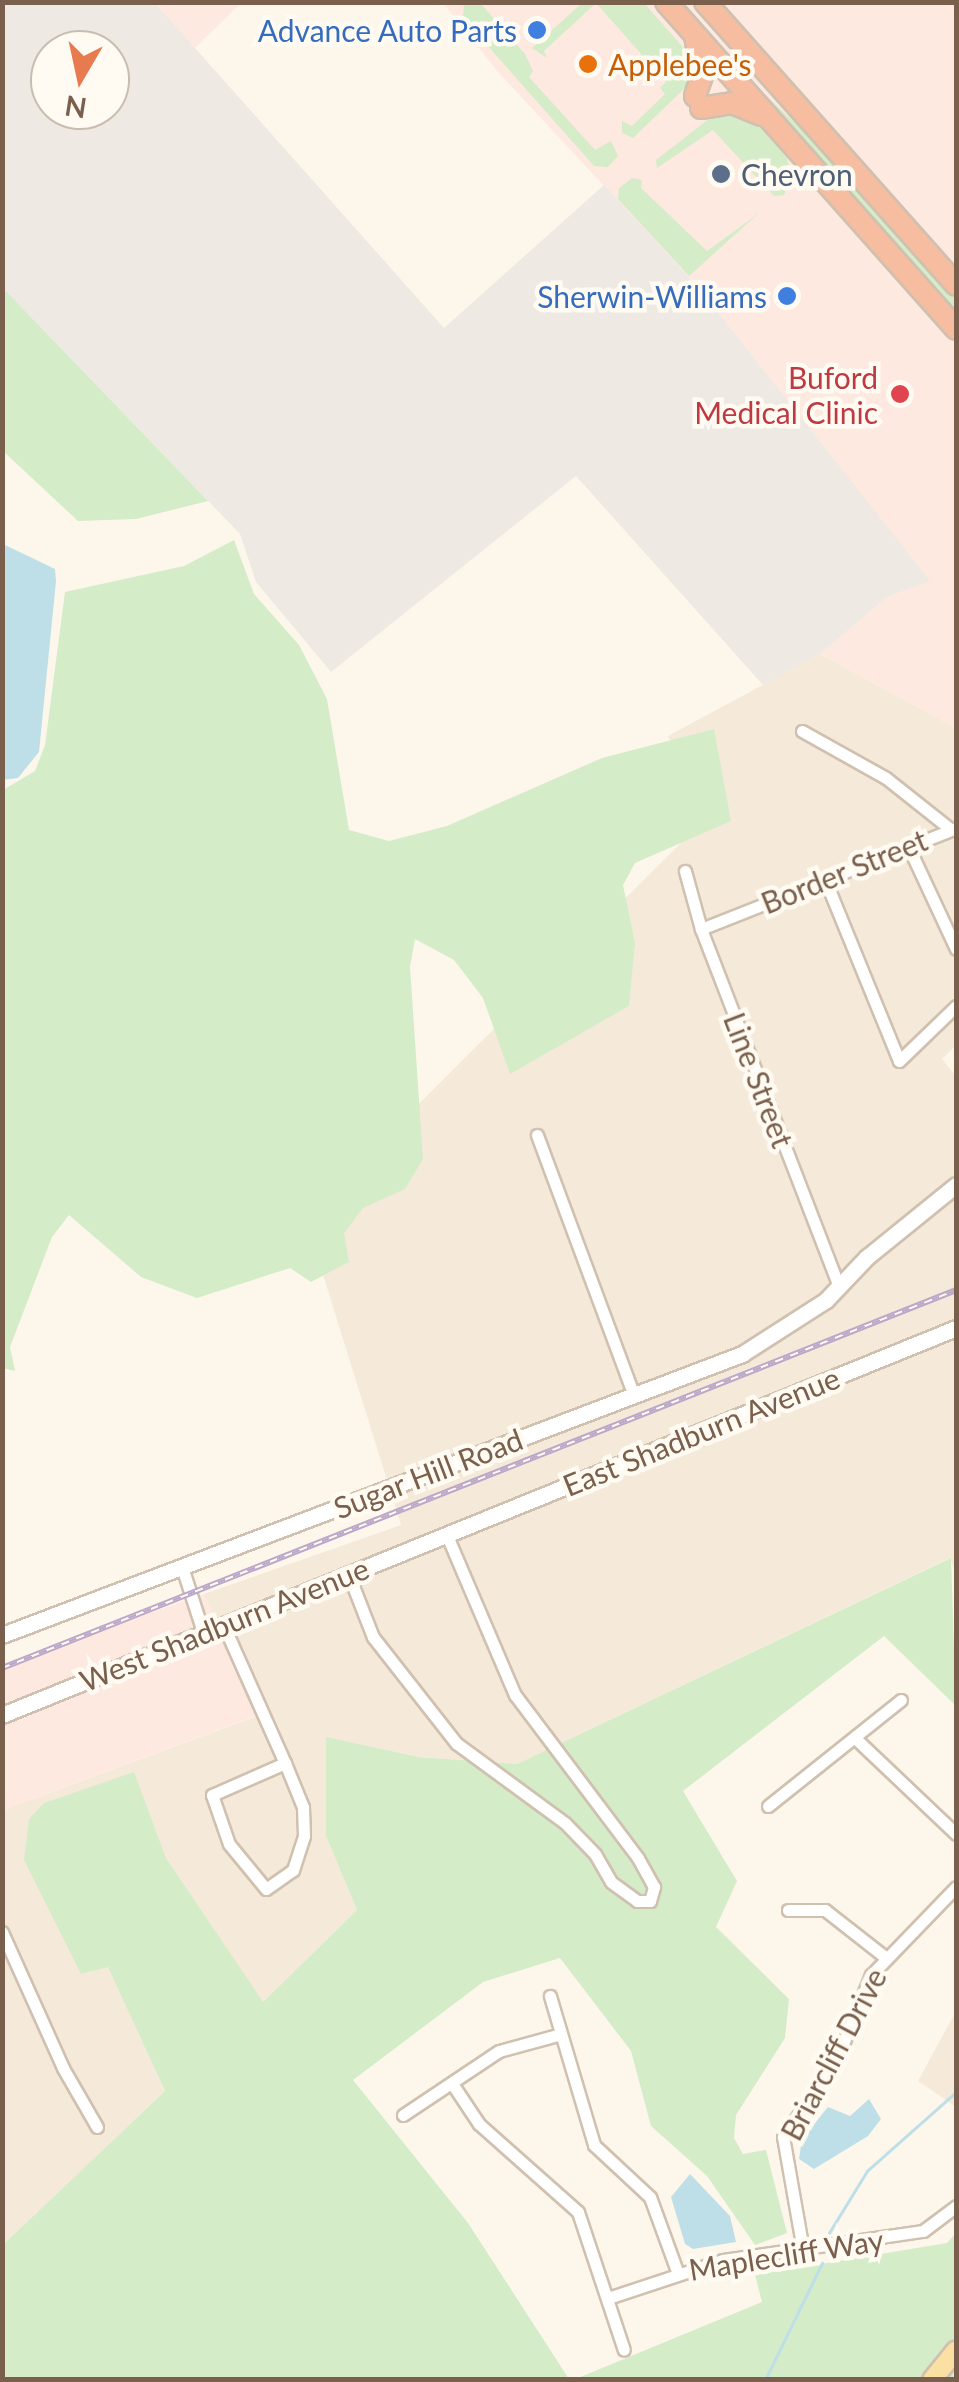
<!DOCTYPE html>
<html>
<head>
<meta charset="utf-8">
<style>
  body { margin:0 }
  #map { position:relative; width:959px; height:2382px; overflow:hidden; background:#fdf7eb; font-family:Lato,sans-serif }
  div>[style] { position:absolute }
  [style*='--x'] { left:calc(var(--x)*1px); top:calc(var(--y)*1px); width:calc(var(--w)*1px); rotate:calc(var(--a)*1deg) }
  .residential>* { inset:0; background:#f5ead9 }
  .commercial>* { inset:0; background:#fde9df }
  .industrial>* { inset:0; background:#efe9e3 }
  .green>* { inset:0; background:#d4ecc8 }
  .water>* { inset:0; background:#bedfe8 }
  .stream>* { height:2.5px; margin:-1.25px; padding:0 1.25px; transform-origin:1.25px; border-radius:1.25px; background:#bedfe8 }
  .roads { filter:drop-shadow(2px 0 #d0c0af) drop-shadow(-2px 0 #d0c0af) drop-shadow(0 2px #d0c0af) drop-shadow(0 -2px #d0c0af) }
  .street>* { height:11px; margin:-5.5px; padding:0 5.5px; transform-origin:5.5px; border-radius:5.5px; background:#fff }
  .secondary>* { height:15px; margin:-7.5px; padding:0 7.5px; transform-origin:7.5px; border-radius:7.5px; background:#fff }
  .primary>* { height:18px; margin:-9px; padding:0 9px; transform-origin:9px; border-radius:9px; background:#fbe0a3 }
  .highway>* { height:20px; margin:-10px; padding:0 10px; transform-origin:10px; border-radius:10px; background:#f7bda1 }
  .rail>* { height:6px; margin-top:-3px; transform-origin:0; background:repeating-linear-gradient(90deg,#fffbf2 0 8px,#bba7c9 0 16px); box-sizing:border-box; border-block:2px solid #bba7c9 }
  .dots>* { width:28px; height:28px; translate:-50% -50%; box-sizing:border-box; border:5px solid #fffbf2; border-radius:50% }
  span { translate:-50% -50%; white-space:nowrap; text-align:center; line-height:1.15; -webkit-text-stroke:9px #fffbf2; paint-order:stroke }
  .shop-label { font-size:30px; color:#366cbe }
  .right { translate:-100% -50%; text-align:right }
  .food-label { font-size:30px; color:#c56008 }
  .left { translate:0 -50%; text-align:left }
  .service-label { font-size:30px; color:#4e5e75 }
  .health-label { font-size:30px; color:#be3a42 }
  .street-label { font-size:30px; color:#795f4c }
  .frame { position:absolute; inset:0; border:5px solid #795f4c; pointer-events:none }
  .north { position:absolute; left:30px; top:30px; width:100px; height:100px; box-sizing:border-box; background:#fffbf2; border:2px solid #c9bdb0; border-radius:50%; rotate:189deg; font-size:28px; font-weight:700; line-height:40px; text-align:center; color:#795f4c }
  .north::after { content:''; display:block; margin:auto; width:35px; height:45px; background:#e87a4f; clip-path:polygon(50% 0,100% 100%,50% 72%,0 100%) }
</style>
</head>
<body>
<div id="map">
  <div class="residential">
    <i style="clip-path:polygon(820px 654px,956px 728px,956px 1045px,942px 1059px,956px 1076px,956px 1575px,950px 1558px,517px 1764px,419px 1757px,326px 1738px,326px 1836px,357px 1910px,262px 2003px,166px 1858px,134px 1773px,24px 1860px,108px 1966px,165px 2091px,3px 2246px,3px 1810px,257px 1716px,204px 1594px,401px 1525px,305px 1217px,704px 820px,668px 736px)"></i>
    <i style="clip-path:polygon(956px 2011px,956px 2107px,918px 2081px)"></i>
  </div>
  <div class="commercial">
    <i style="clip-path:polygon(155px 3px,241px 3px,195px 48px)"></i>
    <i style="clip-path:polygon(443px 3px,956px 3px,956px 728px,820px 654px,887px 597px,929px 581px,699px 288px,498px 72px)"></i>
    <i style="clip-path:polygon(204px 1594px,258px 1715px,3px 1810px,3px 1664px)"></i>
  </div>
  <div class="industrial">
    <i style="clip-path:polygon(evenodd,3px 3px,155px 3px,444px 328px,604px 185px,699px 288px,930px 581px,887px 597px,820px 654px,763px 685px,576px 476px,331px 672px,256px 582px,240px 534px,3px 288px,3px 3px,50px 50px,110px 50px,110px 110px,50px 110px,50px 50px)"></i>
  </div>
  <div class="green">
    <i style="clip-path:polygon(464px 3px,482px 5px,525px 54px,533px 71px,529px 77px,595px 150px,611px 141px,618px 156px,608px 167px,594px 166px,463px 18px)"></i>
    <i style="clip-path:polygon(582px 3px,644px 3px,688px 53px,692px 75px,686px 87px,633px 138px,622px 133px,622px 121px,632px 126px,665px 94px,660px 88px,666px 82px,596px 3px,544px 51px,547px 58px,532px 48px)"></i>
    <i style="clip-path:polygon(748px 79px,829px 154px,939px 276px,956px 296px,956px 320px)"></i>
    <i style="clip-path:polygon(723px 108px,754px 120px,787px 158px,791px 178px,784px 195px,774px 196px,713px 130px,657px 168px,656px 160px)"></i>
    <i style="clip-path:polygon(632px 178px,642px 180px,641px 188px,707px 251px,759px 213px,689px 276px,618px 199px,619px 188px)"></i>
    <i style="clip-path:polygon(2px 289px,3px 288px,208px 501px,136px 519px,78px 521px,3px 451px)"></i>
    <i style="clip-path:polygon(234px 540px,254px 594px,299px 645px,327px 699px,349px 830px,389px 841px,447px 826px,602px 758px,714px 729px,731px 821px,635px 863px,623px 885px,635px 943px,629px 1006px,510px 1074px,483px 998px,454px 960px,415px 939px,410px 967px,423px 1159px,405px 1189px,363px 1208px,344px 1233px,349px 1262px,311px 1282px,290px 1268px,197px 1298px,141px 1277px,69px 1215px,52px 1237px,10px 1347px,15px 1371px,3px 1368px,3px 790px,35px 771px,45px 745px,65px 592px,184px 566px)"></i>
    <i style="clip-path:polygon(951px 1558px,956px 1706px,884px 1636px,683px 1791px,737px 1881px,716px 1927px,789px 1999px,785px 2038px,736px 2115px,734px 2138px,743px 2154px,766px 2150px,787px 2233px,755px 2245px,707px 2176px,651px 2126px,631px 2051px,560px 1958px,483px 1982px,353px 2080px,468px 2223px,569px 2379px,3px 2379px,2px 2246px,165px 2091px,108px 1967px,81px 1974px,24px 1860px,29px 1819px,44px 1803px,134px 1772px,166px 1858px,263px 2002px,357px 1910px,326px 1836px,326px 1737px,419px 1757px,517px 1764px)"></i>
    <i style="clip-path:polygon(956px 2233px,956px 2379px,573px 2380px,762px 2302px,755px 2275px,947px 2243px)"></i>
  </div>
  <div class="water">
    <i style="clip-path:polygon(3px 544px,55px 569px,56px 581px,39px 752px,18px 778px,3px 780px)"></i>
    <i style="clip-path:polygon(869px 2099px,881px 2119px,868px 2136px,814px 2169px,799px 2159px,802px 2139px,828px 2107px,850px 2116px)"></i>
    <i style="clip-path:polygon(690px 2174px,730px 2216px,736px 2242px,693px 2249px,685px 2244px,671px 2197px)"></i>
  </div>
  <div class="stream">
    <i style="--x:829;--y:2233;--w:73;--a:-58.5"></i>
    <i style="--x:867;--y:2171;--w:119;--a:-41.6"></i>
    <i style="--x:765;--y:2380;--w:130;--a:-64"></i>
  </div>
  <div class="roads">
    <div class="street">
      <i style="--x:802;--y:731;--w:96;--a:29.2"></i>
      <i style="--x:886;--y:778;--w:80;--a:38.4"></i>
      <i style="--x:909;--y:848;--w:111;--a:65"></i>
      <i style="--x:685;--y:871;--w:60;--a:74.6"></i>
      <i style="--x:701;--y:929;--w:384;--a:68.9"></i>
      <i style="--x:826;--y:882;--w:193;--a:67.8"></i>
      <i style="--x:899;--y:1061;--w:79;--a:-44"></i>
      <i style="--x:701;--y:929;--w:274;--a:-21.6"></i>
      <i style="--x:537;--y:1135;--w:275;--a:69.6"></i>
      <i style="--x:182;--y:1567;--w:68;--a:72.1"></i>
      <i style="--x:348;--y:1573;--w:69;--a:68.7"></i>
      <i style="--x:373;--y:1637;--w:135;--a:51.9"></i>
      <i style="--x:456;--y:1743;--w:135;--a:36.3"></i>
      <i style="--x:565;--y:1823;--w:43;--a:45.9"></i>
      <i style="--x:595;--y:1854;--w:32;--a:60"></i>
      <i style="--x:611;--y:1882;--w:32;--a:36"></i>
      <i style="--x:637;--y:1901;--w:13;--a:0"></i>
      <i style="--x:650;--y:1901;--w:15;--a:-74"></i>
      <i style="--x:654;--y:1887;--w:33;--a:-119"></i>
      <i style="--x:638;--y:1858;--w:204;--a:-127"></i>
      <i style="--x:515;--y:1695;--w:176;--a:-113.1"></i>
      <i style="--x:223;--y:1624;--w:152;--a:66"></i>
      <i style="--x:856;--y:1739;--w:138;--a:43.5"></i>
      <i style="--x:285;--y:1763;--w:48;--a:67.8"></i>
      <i style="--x:303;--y:1807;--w:29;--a:88"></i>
      <i style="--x:304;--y:1836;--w:36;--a:108"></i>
      <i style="--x:293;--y:1870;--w:33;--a:145"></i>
      <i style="--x:266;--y:1889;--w:58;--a:-129.4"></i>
      <i style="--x:229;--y:1844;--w:52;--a:-109.1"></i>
      <i style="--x:212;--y:1795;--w:80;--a:-23.7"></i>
      <i style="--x:768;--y:1806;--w:170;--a:-38.6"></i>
      <i style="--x:788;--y:1910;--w:37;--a:0"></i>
      <i style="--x:825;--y:1910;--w:76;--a:38.1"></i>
      <i style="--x:2;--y:1932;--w:149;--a:65.8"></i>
      <i style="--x:63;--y:2068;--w:68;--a:60"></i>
      <i style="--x:550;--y:1996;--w:155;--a:73.5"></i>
      <i style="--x:594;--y:2145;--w:76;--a:42.9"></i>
      <i style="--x:650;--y:2197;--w:79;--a:70"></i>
      <i style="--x:453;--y:2085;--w:47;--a:56.3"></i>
      <i style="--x:479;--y:2124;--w:132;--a:41.6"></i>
      <i style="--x:578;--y:2212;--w:145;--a:71.6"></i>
      <i style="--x:403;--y:2115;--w:115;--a:-33.7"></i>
      <i style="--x:499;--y:2051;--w:64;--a:-15.3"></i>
      <i style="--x:803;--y:2250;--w:115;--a:-100"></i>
      <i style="--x:783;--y:2137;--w:93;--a:-55.1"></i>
      <i style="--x:836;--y:2061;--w:93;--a:-67.9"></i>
      <i style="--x:871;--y:1975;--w:122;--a:-46"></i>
      <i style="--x:611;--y:2297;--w:118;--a:-18.3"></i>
      <i style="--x:723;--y:2260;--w:202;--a:-8.3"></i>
      <i style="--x:923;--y:2231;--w:41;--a:-37.1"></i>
    </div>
    <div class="secondary">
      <i style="--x:2;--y:1635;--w:792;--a:-20.79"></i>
      <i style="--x:742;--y:1354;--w:100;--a:-32.7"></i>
      <i style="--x:826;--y:1300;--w:59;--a:-46.4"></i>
      <i style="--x:867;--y:1257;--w:114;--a:-39"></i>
      <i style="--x:2;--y:1715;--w:1030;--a:-22.08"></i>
    </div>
    <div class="primary">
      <i style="--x:932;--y:2380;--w:38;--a:-51"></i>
    </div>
    <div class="highway">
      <i style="--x:666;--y:2;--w:437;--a:48.4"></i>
      <i style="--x:705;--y:2;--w:378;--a:48.4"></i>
      <i style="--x:695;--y:96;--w:21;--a:-71"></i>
      <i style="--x:702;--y:76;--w:41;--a:-99.9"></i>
      <i style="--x:701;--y:108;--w:31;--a:-9"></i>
      <i style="--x:732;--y:103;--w:31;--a:22"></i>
    </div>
  </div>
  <div class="rail">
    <i style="--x:2;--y:1668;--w:1026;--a:-21.61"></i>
  </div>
  <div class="dots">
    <i style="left:537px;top:30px;background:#3f7fe0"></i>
    <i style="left:588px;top:64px;background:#e8710a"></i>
    <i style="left:721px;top:174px;background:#5c6f8a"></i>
    <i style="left:787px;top:296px;background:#3f7fe0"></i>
    <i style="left:900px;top:394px;background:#e0444e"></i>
  </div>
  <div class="shop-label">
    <span class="right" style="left:517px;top:30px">Advance Auto Parts</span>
    <span class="right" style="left:767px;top:296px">Sherwin-Williams</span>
  </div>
  <div class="food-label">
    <span class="left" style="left:608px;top:64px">Applebee's</span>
  </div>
  <div class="service-label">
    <span class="left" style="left:741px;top:174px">Chevron</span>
  </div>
  <div class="health-label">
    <span class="right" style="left:878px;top:394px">Buford<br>Medical Clinic</span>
  </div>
  <div class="street-label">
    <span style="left:844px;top:871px;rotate:-22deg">Border Street</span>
    <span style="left:759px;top:1080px;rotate:69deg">Line Street</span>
    <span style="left:701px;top:1431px;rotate:-22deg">East Shadburn Avenue</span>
    <span style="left:428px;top:1473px;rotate:-21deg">Sugar Hill Road</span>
    <span style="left:224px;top:1624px;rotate:-22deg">West Shadburn Avenue</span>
    <span style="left:833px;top:2054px;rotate:-62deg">Briarcliff Drive</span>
    <span style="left:786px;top:2254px;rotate:-9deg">Maplecliff Way</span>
  </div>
  <div class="frame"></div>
  <div class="north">N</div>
</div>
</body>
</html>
